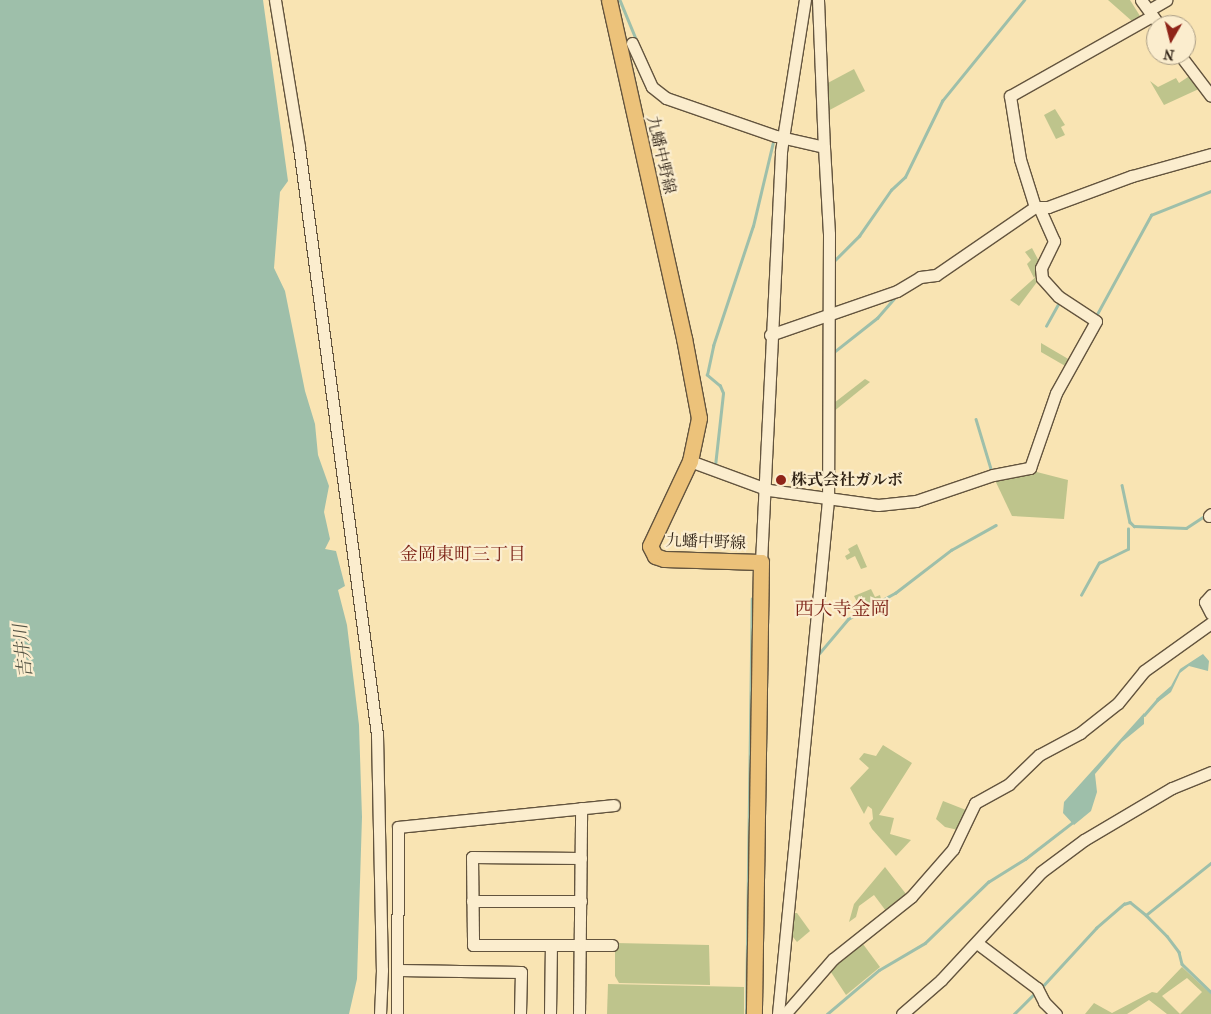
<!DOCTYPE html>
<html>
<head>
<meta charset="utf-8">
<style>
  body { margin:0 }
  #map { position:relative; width:1211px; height:1014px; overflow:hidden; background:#f9e4b3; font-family:"IM FELL French Canon","Noto Serif JP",serif }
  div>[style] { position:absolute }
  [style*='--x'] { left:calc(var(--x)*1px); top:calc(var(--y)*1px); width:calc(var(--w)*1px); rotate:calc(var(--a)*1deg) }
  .green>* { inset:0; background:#bec48c }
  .water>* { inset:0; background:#9ebfaa }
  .stream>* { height:2.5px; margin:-1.25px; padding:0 1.25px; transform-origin:1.25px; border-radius:1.25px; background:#9ebfaa }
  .roads { filter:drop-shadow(1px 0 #63543e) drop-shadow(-1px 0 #63543e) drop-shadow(0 1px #63543e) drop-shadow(0 -1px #63543e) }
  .minor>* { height:11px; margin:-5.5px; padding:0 5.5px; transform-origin:5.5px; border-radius:5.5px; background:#fbedce }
  .major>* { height:15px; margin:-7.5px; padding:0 7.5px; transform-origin:7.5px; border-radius:7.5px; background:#ecc27a }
  .dots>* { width:14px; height:14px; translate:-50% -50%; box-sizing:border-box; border:2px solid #fbedce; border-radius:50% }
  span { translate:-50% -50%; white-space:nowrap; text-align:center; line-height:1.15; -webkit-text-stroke:4.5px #fbedce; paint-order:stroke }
  .street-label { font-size:16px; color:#312417 }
  .poi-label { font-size:16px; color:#312417; font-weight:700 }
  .left { translate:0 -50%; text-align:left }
  .neighbourhood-label { font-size:18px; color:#7a1f14 }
  .water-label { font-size:18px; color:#525243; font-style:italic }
  .quarter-label { font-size:19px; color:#7a1f14 }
  .north { position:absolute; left:1146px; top:15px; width:50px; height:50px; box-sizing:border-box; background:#fbedce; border:1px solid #aa9d85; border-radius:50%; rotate:188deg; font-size:14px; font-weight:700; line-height:20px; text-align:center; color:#312417 }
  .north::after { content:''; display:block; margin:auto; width:18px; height:22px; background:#8f2418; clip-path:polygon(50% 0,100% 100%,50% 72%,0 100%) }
</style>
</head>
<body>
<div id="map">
  <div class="green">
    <i style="clip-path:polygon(1108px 0,1130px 0,1140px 16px,1147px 13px,1133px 22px)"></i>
    <i style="clip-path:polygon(854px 69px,865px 91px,826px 112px,824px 85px)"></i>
    <i style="clip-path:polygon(1191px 75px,1201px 88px,1164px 105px,1150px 81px,1158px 87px,1176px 78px,1179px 83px)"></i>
    <i style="clip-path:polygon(1055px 109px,1065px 125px,1061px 127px,1065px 135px,1056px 139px,1044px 115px)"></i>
    <i style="clip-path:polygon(1032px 248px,1041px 265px,1034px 278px,1027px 264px,1031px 260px,1025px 252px)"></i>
    <i style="clip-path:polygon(1039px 274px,1047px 287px,1037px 282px,1019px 306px,1010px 300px)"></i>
    <i style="clip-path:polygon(1041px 343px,1070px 360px,1067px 367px,1041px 352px)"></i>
    <i style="clip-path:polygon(865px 379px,870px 382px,833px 412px,834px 403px)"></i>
    <i style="clip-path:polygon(1029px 470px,1068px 480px,1064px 519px,1012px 516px,993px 476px)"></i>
    <i style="clip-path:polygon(857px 544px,867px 567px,861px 569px,855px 556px,847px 560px,845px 556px,850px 553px,848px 549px)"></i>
    <i style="clip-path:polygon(871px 589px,875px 597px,880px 595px,881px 599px,861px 609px,854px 596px)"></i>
    <i style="clip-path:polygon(883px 745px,912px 763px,879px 815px,894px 818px,890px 834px,911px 840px,896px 856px,872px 829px,869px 823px,873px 819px,872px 809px,868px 806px,864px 814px,850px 788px,869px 768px,859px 759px,864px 753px,876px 756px)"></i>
    <i style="clip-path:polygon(943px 801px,966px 810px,958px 830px,945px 827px,936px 819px)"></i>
    <i style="clip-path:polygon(885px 867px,906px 894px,886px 911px,874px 895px,859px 906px,856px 917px,849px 922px,854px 904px)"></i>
    <i style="clip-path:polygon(792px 913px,797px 913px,810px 931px,797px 942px,789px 932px)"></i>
    <i style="clip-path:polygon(860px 940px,880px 967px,846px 995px,827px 966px)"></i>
    <i style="clip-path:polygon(615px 943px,709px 945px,710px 985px,619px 983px,615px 976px)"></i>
    <i style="clip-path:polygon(evenodd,1182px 967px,1211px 994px,1211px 1014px,1167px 1014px,1149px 1000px,1127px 1014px,1085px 1014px,1094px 1003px,1112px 1013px,1152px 992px,1157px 993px,1182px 967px,1187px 978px,1202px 992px,1180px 1014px,1162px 996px,1187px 978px)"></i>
    <i style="clip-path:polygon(608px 984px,744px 987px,744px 1014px,607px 1014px)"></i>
  </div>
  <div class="water">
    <i style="clip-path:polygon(0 0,263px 0,288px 181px,280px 192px,274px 268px,285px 291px,305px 391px,315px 424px,318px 455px,329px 486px,324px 512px,330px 539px,325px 549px,336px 551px,345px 586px,338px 590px,347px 625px,359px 725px,362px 817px,357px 979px,349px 1014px,0 1014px)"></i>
    <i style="clip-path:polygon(1203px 654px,1209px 661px,1208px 671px,1189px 666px,1180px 673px,1171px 692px,1158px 702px,1156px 699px,1171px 686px,1180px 669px)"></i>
    <i style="clip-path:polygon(1144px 713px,1144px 724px,1122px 742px,1095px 774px,1097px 792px,1091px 811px,1074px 825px,1063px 813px,1064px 802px)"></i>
  </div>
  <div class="stream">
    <i style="--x:620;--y:0;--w:44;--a:67.5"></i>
    <i style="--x:833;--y:262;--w:37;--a:-45"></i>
    <i style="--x:859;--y:236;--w:56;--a:-55.2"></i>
    <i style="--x:891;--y:190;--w:19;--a:-43"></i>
    <i style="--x:905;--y:177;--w:85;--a:-64"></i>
    <i style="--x:942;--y:101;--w:130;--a:-50.9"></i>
    <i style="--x:1096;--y:316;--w:115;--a:-61.4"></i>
    <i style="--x:1151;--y:215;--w:65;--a:-21.8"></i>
    <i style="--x:1046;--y:326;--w:29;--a:-61"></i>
    <i style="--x:834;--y:352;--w:55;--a:-38.3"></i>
    <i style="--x:877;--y:318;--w:29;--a:-49"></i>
    <i style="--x:976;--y:419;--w:55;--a:73.2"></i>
    <i style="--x:715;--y:466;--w:73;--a:-83.7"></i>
    <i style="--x:723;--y:393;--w:8;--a:-113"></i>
    <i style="--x:720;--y:386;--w:17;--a:-140"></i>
    <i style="--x:707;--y:375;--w:30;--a:-78"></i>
    <i style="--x:713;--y:346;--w:126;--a:-71.6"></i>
    <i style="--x:753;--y:226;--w:90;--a:-76.6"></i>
    <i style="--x:1122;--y:485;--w:38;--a:78"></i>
    <i style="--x:1130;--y:522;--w:6;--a:45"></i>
    <i style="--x:1134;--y:526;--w:52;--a:2.2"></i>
    <i style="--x:1186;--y:528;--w:24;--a:-33"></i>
    <i style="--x:1081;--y:595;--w:37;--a:-61"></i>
    <i style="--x:1099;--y:563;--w:32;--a:-26"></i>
    <i style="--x:1128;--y:549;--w:20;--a:-90"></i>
    <i style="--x:817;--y:656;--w:48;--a:-50"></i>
    <i style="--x:848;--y:619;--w:54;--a:-29"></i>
    <i style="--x:895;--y:593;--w:71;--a:-37.5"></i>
    <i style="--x:951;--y:550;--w:51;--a:-29.1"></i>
    <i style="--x:1144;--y:715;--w:21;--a:-49"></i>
    <i style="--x:1146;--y:915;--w:30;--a:45"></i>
    <i style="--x:1167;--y:936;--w:20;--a:53"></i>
    <i style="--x:1179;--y:952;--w:12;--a:76"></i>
    <i style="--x:1182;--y:964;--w:40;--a:44"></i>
    <i style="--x:1040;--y:989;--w:83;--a:-47.4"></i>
    <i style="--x:1096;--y:928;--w:37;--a:-41"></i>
    <i style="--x:1124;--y:904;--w:6;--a:-18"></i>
    <i style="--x:1130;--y:902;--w:21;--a:39"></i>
    <i style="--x:1146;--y:915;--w:83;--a:-38.7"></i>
    <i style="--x:746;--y:1014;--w:415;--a:-89.2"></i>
    <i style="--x:827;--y:1014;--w:68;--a:-40.2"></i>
    <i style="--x:879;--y:970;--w:53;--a:-30.4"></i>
    <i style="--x:925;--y:943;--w:88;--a:-44.1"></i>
    <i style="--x:988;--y:882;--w:44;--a:-31.9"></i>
    <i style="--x:1025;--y:859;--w:61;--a:-37.6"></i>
    <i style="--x:1014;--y:1014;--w:31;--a:-45"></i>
  </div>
  <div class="roads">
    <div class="minor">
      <i style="--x:275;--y:0;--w:149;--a:80.7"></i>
      <i style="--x:299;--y:147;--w:593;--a:82.44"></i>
      <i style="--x:377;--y:735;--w:235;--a:88.8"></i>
      <i style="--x:382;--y:970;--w:44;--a:92.6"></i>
      <i style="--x:818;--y:0;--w:147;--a:87.7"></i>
      <i style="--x:1141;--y:0;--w:31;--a:54"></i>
      <i style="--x:1149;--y:10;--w:20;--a:-30"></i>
      <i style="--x:632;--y:43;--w:48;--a:65.6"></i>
      <i style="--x:652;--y:87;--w:18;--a:38"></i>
      <i style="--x:666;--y:98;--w:116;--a:19.1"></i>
      <i style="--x:776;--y:136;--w:49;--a:12.9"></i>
      <i style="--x:824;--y:147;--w:87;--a:86.7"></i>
      <i style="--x:829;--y:234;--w:266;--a:90.2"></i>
      <i style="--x:828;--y:500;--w:516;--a:95.56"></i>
      <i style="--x:1180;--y:55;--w:51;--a:52.9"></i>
      <i style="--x:1035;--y:207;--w:50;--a:-107.4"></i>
      <i style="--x:1020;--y:159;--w:64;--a:-99"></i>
      <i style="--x:1010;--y:96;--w:163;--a:-29.4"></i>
      <i style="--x:770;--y:335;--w:134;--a:-19.1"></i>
      <i style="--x:897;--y:291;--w:27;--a:-31"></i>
      <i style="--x:920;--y:277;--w:16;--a:-7"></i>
      <i style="--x:936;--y:275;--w:120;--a:-34.5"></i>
      <i style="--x:1035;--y:207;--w:13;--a:0"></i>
      <i style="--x:1048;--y:207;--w:90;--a:-20.3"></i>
      <i style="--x:1132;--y:176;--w:82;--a:-15.6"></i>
      <i style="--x:690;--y:461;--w:84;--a:20.2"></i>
      <i style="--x:769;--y:490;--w:110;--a:7.8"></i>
      <i style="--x:878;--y:505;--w:38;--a:-6"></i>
      <i style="--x:916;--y:501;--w:81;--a:-18.7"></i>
      <i style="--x:993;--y:475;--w:38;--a:-11"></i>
      <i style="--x:1030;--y:468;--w:79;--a:-70.9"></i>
      <i style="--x:1056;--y:393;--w:82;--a:-60.9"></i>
      <i style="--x:1096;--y:321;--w:45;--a:-146.7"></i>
      <i style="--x:1058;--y:296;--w:24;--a:-132"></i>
      <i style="--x:1042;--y:278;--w:10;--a:-96"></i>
      <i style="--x:1041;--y:268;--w:30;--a:-64"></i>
      <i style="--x:1054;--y:241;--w:36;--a:-114"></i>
      <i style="--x:1209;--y:516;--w:3;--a:-45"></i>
      <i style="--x:761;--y:562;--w:411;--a:-87.2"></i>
      <i style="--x:781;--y:151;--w:153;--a:-81"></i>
      <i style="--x:1211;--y:595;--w:9;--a:131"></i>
      <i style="--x:1205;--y:602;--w:13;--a:63"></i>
      <i style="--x:581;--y:858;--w:109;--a:-179.5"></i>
      <i style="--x:472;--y:857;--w:88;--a:89.3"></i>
      <i style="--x:473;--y:945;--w:139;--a:0"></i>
      <i style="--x:472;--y:901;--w:109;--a:0"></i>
      <i style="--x:977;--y:943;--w:75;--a:36.9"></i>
      <i style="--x:1037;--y:988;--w:16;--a:63"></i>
      <i style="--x:1044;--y:1002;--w:17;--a:45"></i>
      <i style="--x:399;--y:970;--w:122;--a:0.9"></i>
      <i style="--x:521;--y:972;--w:42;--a:91.4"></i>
      <i style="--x:397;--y:1014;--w:187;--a:-89.7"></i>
      <i style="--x:398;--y:827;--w:217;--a:-5.8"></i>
      <i style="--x:550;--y:1014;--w:69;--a:-89.2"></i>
      <i style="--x:579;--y:1014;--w:206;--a:-89.4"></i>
      <i style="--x:785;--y:1014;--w:73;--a:-48.9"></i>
      <i style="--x:833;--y:959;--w:100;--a:-38.5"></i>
      <i style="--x:911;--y:897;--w:64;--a:-48.8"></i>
      <i style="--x:953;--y:849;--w:51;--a:-64.4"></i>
      <i style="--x:975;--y:803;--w:39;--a:-29"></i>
      <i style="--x:1009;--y:784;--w:42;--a:-44"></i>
      <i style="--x:1039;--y:755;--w:47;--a:-28.2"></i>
      <i style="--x:1080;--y:733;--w:48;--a:-38.3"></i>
      <i style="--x:1118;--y:703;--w:41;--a:-50.9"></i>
      <i style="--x:1144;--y:671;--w:82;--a:-35.6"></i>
      <i style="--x:902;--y:1014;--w:52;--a:-41.1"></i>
      <i style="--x:941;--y:980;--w:147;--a:-47.2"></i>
      <i style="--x:1041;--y:872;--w:54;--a:-36.7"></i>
      <i style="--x:1084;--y:840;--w:102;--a:-30.6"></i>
      <i style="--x:1172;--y:788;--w:42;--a:-22.3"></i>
    </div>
    <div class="major">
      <i style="--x:609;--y:0;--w:346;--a:77.5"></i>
      <i style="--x:684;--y:338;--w:81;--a:79.4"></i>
      <i style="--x:699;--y:418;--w:44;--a:101.8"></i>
      <i style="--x:690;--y:461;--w:94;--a:115.2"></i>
      <i style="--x:650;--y:546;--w:11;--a:63"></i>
      <i style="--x:655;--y:556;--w:9;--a:18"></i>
      <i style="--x:664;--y:559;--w:97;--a:1.8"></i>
      <i style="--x:761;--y:562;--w:452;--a:90.9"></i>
    </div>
  </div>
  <div class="dots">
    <i style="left:781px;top:480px;background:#8f2418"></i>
  </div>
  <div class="street-label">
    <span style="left:661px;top:155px;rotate:77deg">九蟠中野線</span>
    <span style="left:706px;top:542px;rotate:2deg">九蟠中野線</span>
  </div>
  <div class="poi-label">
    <span class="left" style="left:791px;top:480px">株式会社ガルボ</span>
  </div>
  <div class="neighbourhood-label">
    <span style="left:463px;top:555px">金岡東町三丁目</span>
  </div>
  <div class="water-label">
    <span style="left:24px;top:651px;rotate:-96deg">吉井川</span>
  </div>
  <div class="quarter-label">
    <span style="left:842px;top:610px">西大寺金岡</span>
  </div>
  <div class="north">N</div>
</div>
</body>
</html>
